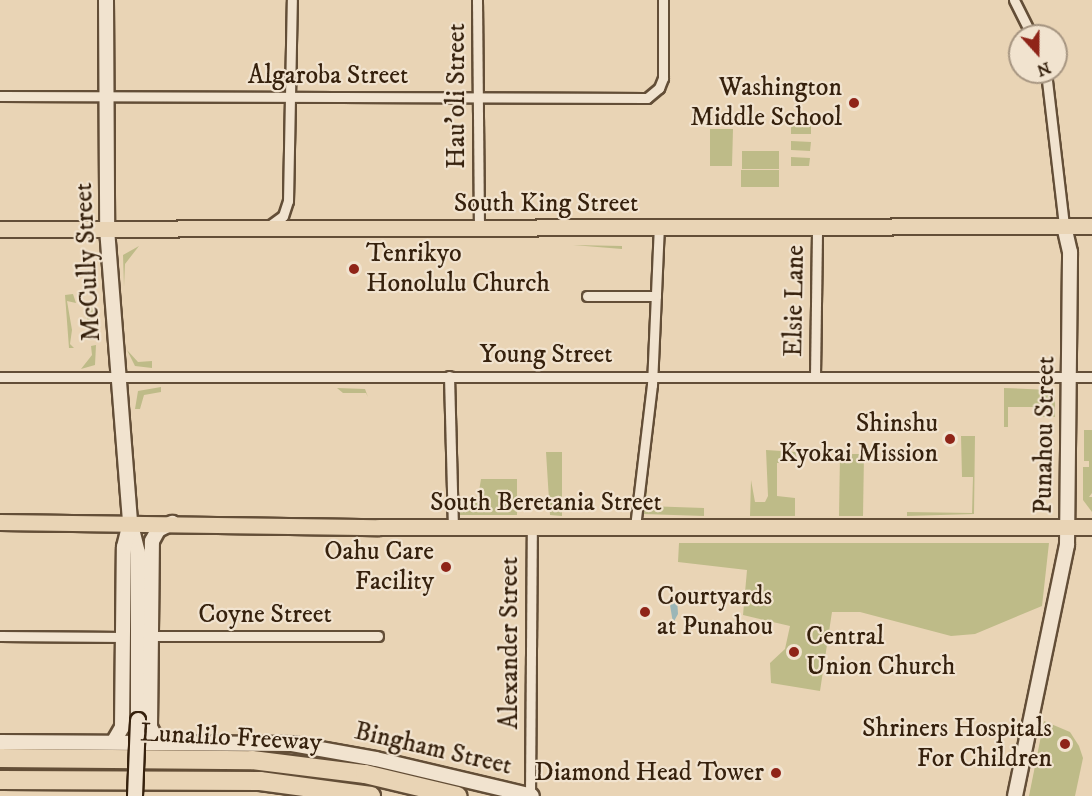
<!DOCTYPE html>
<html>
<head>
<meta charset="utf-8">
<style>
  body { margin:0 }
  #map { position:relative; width:1092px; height:796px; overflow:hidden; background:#e9d4b5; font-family:"IM FELL DW Pica",serif }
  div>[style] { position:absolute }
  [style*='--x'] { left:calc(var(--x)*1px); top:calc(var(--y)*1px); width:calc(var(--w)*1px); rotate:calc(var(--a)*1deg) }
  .green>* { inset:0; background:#bebb88 }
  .water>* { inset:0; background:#9bb6b7 }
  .roads { filter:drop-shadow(2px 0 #634e37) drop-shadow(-2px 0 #634e37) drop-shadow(0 2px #634e37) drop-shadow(0 -2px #634e37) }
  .street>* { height:9px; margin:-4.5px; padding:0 4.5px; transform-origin:4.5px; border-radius:4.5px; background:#f1e3cf }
  .secondary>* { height:14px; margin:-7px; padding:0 7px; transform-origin:7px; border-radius:7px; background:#f1e3cf }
  .primary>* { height:15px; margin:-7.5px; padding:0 7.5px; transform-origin:7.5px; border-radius:7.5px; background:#e9d4b5 }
  .highway>* { height:18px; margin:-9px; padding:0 9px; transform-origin:9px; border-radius:9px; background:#e9d4b5 }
  .bridges { filter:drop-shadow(2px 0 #36210d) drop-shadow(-2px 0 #36210d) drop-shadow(0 2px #36210d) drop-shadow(0 -2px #36210d) }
  .secondary-bridge>* { height:14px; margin:-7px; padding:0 7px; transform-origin:7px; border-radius:7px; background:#f1e3cf }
  .dots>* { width:16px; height:16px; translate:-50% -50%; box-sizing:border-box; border:3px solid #f1e3cf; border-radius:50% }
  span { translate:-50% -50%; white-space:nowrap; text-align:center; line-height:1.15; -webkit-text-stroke:4.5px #f1e3cf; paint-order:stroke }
  .street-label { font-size:26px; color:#36210d }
  .poi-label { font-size:26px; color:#36210d }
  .right { translate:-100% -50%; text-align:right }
  .left { translate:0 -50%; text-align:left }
  .north { position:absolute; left:1008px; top:24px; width:60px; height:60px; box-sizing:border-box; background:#f1e3cf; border:2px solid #a69581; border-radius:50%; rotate:159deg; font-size:16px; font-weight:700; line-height:24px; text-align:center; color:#36210d }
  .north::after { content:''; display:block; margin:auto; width:21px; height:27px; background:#8f2418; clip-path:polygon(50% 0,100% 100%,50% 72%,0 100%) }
</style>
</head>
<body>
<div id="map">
  <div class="green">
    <i style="clip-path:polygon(791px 125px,811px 125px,811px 134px,791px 134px)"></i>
    <i style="clip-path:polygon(710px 129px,733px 129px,732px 166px,710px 166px)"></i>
    <i style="clip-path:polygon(791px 141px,811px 142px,810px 151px,791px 150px)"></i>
    <i style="clip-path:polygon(742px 151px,779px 151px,779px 169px,742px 169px)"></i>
    <i style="clip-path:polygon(791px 157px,810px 158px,809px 166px,791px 166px)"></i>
    <i style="clip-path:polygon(741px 170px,779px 170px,779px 187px,741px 187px)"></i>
    <i style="clip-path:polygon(573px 245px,622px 246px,622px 249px)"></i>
    <i style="clip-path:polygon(139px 246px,125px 264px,124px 287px,123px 255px)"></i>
    <i style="clip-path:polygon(73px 294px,76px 303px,67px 301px,72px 330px,70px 344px,74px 348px,69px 348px,65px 295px)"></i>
    <i style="clip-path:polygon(92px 301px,95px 339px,90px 340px,85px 304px)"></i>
    <i style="clip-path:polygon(96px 345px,95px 365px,81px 369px,92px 355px,91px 346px)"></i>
    <i style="clip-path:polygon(127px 350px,138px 362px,152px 361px,152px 368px,135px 366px)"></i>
    <i style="clip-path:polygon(161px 387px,161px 392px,144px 395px,140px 409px,135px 409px,138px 391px)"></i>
    <i style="clip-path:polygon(337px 388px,365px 389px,368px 397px,366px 393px,343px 393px)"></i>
    <i style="clip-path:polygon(1004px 388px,1050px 390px,1055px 399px,1055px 417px,1040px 417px,1039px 407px,1008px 407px,1008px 427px,1004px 427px)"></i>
    <i style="clip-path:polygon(1084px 430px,1092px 430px,1092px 493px,1089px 497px,1092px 497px,1092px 512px,1083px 500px,1083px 467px,1089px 467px,1089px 461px,1084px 461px)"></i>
    <i style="clip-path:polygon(961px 436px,975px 436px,974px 514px,907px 516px,907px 512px,972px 513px,973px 477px,962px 477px)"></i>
    <i style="clip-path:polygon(766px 450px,796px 452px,795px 463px,791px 457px,784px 457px,784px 463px,777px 463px,777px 496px,795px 498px,795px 516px,750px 516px,751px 480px,755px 502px,765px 502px,768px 496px)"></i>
    <i style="clip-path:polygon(546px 452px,562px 452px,562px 516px,550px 515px)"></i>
    <i style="clip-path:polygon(840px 454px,864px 454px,863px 516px,839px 516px)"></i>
    <i style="clip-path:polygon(649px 457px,646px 506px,704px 508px,704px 516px,643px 514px)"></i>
    <i style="clip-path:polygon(481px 479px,517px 479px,517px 515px,456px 515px,456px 503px,477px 503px)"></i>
    <i style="clip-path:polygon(679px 543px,1049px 543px,1042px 606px,975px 634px,951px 636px,860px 612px,832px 612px,820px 691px,771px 683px,770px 663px,785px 649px,790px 626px,743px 615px,747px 570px,678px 562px)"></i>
    <i style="clip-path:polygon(1044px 721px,1070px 732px,1079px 746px,1083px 758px,1075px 796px,1029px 796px)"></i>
  </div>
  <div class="water">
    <i style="clip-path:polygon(673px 598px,677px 598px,678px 614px,673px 623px,670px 605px)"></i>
  </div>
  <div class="roads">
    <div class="street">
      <i style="--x:477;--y:0;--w:228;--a:89.5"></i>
      <i style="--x:1014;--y:0;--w:40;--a:63.4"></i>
      <i style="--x:1046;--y:72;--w:155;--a:83.3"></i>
      <i style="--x:0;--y:96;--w:647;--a:0.18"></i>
      <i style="--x:647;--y:98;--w:16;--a:-40"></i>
      <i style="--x:659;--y:88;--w:11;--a:-68"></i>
      <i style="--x:663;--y:78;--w:78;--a:-90"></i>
      <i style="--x:269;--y:226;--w:17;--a:-36"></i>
      <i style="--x:283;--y:216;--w:16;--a:-72"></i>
      <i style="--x:288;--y:201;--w:201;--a:-88.9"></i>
      <i style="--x:587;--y:296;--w:69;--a:0"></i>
      <i style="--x:449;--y:376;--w:151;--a:88.5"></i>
      <i style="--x:815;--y:376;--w:149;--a:-89.2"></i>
      <i style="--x:0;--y:377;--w:1092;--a:0"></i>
      <i style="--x:635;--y:527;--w:143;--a:-83.2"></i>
      <i style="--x:652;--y:385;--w:158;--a:-87.5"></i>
      <i style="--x:0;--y:636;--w:124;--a:0.5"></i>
      <i style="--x:152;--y:636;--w:226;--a:0"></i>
      <i style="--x:530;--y:796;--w:269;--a:-89.6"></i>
    </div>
    <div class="secondary">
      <i style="--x:106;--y:0;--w:229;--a:89.7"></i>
      <i style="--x:107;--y:229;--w:293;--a:85.5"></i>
      <i style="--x:130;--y:521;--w:32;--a:76"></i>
      <i style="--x:138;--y:552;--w:168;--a:90"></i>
      <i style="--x:114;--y:741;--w:16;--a:-60"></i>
      <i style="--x:122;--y:727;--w:180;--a:-89.4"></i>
      <i style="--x:124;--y:547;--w:25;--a:-76"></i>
      <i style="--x:0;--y:742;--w:292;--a:0.4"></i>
      <i style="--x:292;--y:744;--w:85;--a:10.1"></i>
      <i style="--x:376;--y:759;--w:160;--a:13.3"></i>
      <i style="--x:158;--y:742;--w:17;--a:-118"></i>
      <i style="--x:150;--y:727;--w:186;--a:-89.4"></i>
      <i style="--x:152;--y:541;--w:13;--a:-61"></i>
      <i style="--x:158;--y:530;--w:16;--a:-27"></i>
      <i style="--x:1015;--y:796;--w:256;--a:-78.3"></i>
      <i style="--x:1067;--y:545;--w:293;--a:-89.4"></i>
      <i style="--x:1070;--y:252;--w:27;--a:-103"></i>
    </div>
    <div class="primary">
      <i style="--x:0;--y:229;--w:1092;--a:-0.16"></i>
      <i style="--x:0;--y:522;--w:379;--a:0.8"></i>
      <i style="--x:379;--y:527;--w:713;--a:0"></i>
    </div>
    <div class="highway">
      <i style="--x:0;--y:758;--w:252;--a:0.5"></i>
      <i style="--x:252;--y:760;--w:114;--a:7.1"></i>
      <i style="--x:365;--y:774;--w:95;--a:13.4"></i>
      <i style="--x:0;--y:780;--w:260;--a:0.2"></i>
      <i style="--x:260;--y:781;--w:112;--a:7.7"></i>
    </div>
  </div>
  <div class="bridges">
    <div class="secondary-bridge">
      <i style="--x:135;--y:796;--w:76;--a:-87.7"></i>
    </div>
  </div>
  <div class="dots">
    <i style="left:854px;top:103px;background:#8f2418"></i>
    <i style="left:354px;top:269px;background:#8f2418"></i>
    <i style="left:950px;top:439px;background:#8f2418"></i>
    <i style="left:446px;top:567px;background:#8f2418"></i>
    <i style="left:645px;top:612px;background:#8f2418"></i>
    <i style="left:794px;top:652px;background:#8f2418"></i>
    <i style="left:1065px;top:744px;background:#8f2418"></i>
    <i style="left:776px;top:773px;background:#8f2418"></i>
  </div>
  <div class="street-label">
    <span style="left:328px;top:76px">Algaroba Street</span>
    <span style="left:457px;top:96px;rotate:-90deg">Hau'oli Street</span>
    <span style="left:546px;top:204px">South King Street</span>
    <span style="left:88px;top:262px;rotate:-93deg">McCully Street</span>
    <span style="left:795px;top:301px;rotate:-89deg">Elsie Lane</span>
    <span style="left:546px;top:355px">Young Street</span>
    <span style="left:1045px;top:435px;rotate:-89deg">Punahou Street</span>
    <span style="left:546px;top:503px">South Beretania Street</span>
    <span style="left:265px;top:615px">Coyne Street</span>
    <span style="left:510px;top:643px;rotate:-90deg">Alexander Street</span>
    <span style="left:231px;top:738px;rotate:3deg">Lunalilo Freeway</span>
    <span style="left:433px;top:749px;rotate:13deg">Bingham Street</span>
  </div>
  <div class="poi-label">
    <span class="right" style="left:842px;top:103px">Washington<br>Middle School</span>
    <span class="left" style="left:366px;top:269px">Tenrikyo<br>Honolulu Church</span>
    <span class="right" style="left:938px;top:439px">Shinshu<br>Kyokai Mission</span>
    <span class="right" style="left:434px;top:567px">Oahu Care<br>Facility</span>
    <span class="left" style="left:657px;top:612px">Courtyards<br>at Punahou</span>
    <span class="left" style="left:806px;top:652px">Central<br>Union Church</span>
    <span class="right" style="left:1052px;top:744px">Shriners Hospitals<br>For Children</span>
    <span class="right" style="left:764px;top:773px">Diamond Head Tower</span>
  </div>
  <div class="north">N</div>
</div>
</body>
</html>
